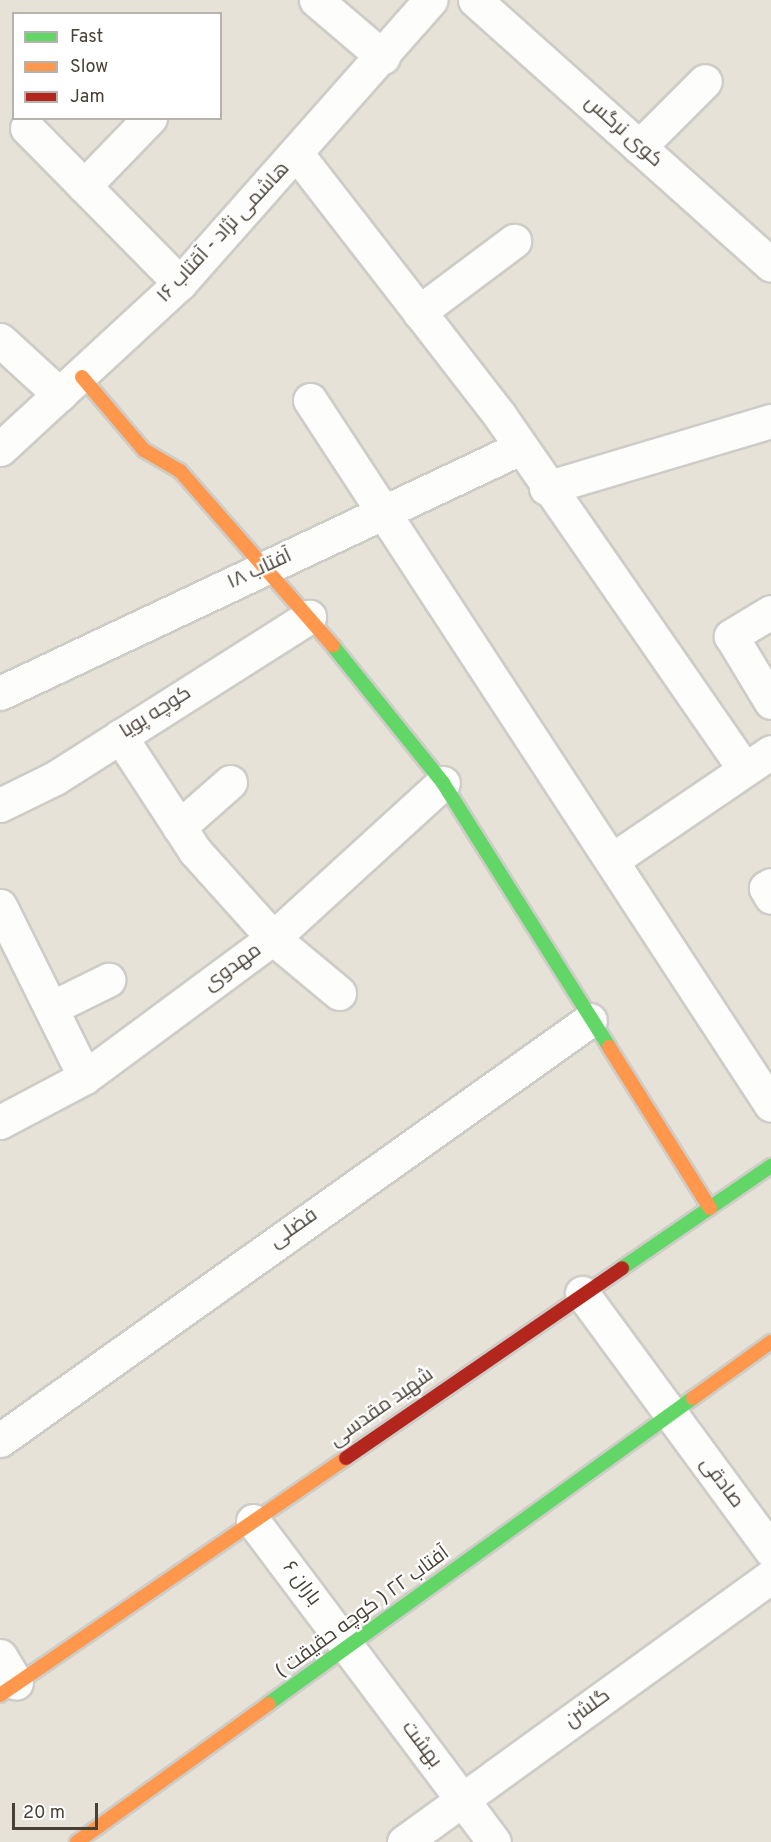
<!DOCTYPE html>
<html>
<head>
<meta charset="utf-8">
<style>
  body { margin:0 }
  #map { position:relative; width:771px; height:1842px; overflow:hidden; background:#f1f0eb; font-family:Overpass,Cairo,sans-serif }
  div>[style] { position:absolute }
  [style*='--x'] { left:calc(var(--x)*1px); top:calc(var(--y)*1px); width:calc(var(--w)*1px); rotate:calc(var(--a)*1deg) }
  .residential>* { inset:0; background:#e6e2d8 }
  .roads { filter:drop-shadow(2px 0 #ceccc7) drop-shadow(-2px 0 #ceccc7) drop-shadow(0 2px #ceccc7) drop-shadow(0 -2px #ceccc7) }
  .street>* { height:33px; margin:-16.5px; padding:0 16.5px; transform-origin:16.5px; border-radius:16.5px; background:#fdfdfc }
  .fast>* { height:14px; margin:-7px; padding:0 7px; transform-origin:7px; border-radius:7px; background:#63d668 }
  .slow>* { height:14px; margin:-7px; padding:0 7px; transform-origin:7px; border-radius:7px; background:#ff974d }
  .jam>* { height:14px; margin:-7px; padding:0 7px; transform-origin:7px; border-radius:7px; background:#b3261e }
  span { translate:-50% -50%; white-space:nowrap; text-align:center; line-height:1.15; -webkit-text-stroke:4.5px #fff; paint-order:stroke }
  .street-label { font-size:20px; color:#484136 }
  .legend { position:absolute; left:12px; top:12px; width:210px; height:108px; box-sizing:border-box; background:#fff; border:2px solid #b6b3af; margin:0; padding:8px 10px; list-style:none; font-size:18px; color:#484136 }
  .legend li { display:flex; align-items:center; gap:12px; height:30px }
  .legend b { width:30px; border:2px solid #b6b3af }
  .scale { position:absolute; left:12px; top:1803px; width:86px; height:27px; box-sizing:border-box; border:3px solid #484136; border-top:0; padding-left:8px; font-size:18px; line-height:21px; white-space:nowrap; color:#484136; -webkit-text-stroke:4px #fff; paint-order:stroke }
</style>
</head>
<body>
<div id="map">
  <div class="residential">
    <i style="clip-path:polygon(evenodd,0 0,771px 0,771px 1842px,0 1842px,0 0,14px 14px,220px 14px,220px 118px,14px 118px,14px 14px)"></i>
  </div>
  <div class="roads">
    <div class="street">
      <i style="--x:316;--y:0;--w:88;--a:40.4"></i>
      <i style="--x:475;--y:0;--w:397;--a:41.8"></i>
      <i style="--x:27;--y:128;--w:218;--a:45.4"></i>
      <i style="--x:639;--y:147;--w:93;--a:-45"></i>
      <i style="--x:297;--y:154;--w:331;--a:52.2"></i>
      <i style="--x:500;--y:416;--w:427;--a:55.3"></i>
      <i style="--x:84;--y:186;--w:95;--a:-45.9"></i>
      <i style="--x:419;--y:312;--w:119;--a:-36.8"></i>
      <i style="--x:0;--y:340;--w:81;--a:42.5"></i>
      <i style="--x:310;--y:400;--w:842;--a:56.82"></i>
      <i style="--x:0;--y:449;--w:245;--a:-42.7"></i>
      <i style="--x:180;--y:283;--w:378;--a:-48.5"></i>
      <i style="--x:546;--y:488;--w:235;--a:-16.6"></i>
      <i style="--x:771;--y:612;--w:47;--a:149"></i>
      <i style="--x:731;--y:636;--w:77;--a:58.8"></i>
      <i style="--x:0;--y:693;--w:575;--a:-25.23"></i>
      <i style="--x:120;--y:736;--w:137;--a:56.9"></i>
      <i style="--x:195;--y:851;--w:117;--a:48.1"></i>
      <i style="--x:273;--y:938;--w:86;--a:39.8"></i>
      <i style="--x:0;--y:805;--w:61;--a:-26.1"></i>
      <i style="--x:55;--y:778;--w:301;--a:-32.4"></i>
      <i style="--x:179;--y:827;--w:68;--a:-41.4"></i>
      <i style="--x:612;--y:860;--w:192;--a:-34.2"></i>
      <i style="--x:771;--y:885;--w:6;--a:149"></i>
      <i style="--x:766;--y:888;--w:10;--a:61"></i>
      <i style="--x:0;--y:906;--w:191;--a:63.6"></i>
      <i style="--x:51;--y:1008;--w:64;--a:-26.2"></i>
      <i style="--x:0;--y:1122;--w:96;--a:-27.9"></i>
      <i style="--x:85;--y:1077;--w:234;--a:-36.5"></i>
      <i style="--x:273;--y:938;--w:230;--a:-42.4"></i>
      <i style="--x:582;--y:1293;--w:319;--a:53.7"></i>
      <i style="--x:0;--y:1440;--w:724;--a:-35.45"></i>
      <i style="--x:253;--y:1521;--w:401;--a:53.1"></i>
      <i style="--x:0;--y:1656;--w:31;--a:59"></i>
      <i style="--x:404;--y:1842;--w:453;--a:-35.9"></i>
    </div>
    <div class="fast">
      <i style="--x:333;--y:646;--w:176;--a:51.2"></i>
      <i style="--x:443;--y:783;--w:312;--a:57.8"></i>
      <i style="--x:622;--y:1268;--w:181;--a:-34.4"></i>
      <i style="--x:268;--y:1704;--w:524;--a:-35.75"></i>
    </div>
    <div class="slow">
      <i style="--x:82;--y:377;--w:96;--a:49.7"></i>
      <i style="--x:144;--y:450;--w:42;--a:30.3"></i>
      <i style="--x:180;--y:471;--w:232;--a:48.8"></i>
      <i style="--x:609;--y:1047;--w:190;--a:57.9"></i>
      <i style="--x:693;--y:1398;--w:96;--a:-35.7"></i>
      <i style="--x:0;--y:1695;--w:419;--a:-34.4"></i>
      <i style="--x:77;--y:1842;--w:236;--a:-35.8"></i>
    </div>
    <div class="jam">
      <i style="--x:346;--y:1458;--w:335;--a:-34.5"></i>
    </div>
  </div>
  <div class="street-label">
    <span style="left:623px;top:132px;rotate:42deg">کوی نرگس</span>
    <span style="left:224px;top:233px;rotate:-47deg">هاشمی نژاد - آقتاب ۱۶</span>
    <span style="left:260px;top:570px;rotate:-25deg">آفتاب ۱۸</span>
    <span style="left:156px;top:713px;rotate:-32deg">کوچه پویا</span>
    <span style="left:233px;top:968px;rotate:-36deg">مهدوی</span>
    <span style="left:294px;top:1229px;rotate:-35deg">فضلی</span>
    <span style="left:382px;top:1408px;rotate:-35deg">شهید مقدسی</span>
    <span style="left:721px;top:1483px;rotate:53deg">صادقی</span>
    <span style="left:301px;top:1584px;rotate:53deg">باران ۶</span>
    <span style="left:363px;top:1613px;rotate:-36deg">آفتاب ۲۲ ( کوچه حقیقت )</span>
    <span style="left:588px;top:1709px;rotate:-36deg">گلشن</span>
    <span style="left:421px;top:1745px;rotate:53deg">بهشت</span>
  </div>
  <ul class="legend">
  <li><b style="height:8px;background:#63d668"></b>Fast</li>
  <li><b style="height:8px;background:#ff974d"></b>Slow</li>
  <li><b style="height:8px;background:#b3261e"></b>Jam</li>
  </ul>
  <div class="scale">20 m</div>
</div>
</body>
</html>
